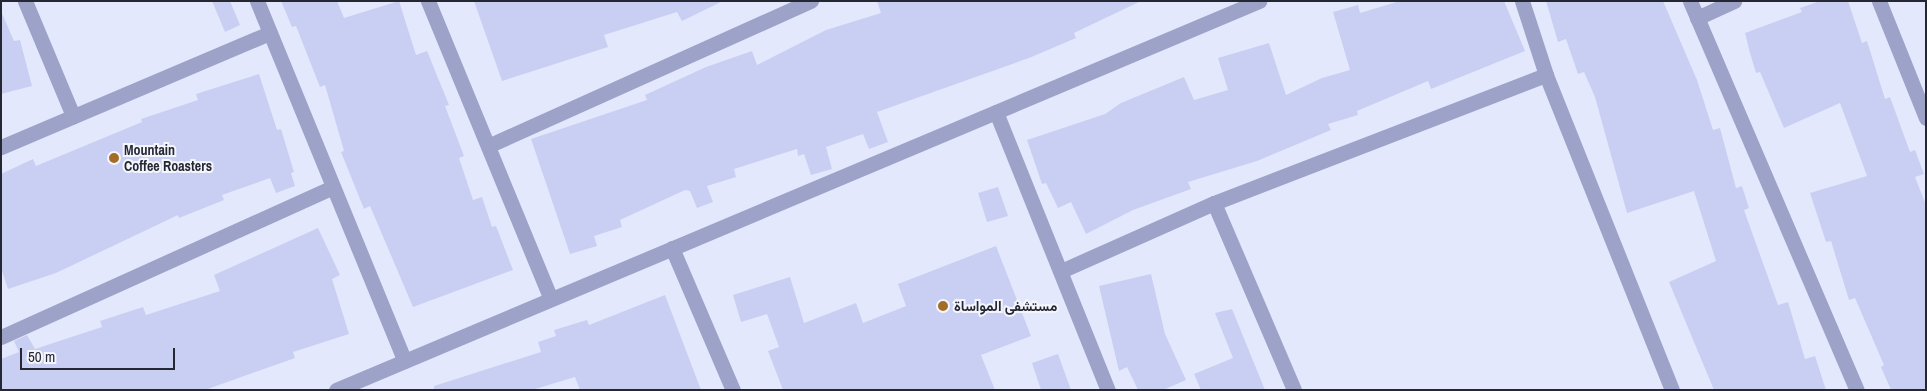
<!DOCTYPE html>
<html>
<head>
<meta charset="utf-8">
<style>
  body { margin:0 }
  #map { position:relative; width:1927px; height:391px; overflow:hidden; background:#e4e8fc; font-family:"Archivo Narrow",Vazirmatn,sans-serif }
  div>[style] { position:absolute }
  [style*='--x'] { left:calc(var(--x)*1px); top:calc(var(--y)*1px); width:calc(var(--w)*1px); rotate:calc(var(--a)*1deg) }
  .building>* { inset:0; background:#c9cff2 }
  .minor>* { height:15px; margin:-7.5px; padding:0 7.5px; transform-origin:7.5px; border-radius:7.5px; background:#9ca2c8 }
  .dots>* { width:14px; height:14px; translate:-50% -50%; box-sizing:border-box; border:2px solid #f5f6fd; border-radius:50% }
  span { translate:-50% -50%; white-space:nowrap; text-align:center; line-height:1.15; -webkit-text-stroke:4px #f5f6fd; paint-order:stroke }
  .poi-label { font-size:14px; color:#252733; font-weight:700 }
  .left { translate:0 -50%; text-align:left }
  .frame { position:absolute; inset:0; border:2px solid #252733; pointer-events:none }
  .scale { position:absolute; left:20px; top:348px; width:155px; height:22px; box-sizing:border-box; border:2px solid #252733; border-top:0; padding-left:6px; font-size:15px; line-height:18px; white-space:nowrap; color:#252733; -webkit-text-stroke:4px #f5f6fd; paint-order:stroke }
</style>
</head>
<body>
<div id="map">
  <div class="building">
    <i style="clip-path:polygon(212px 1px,230px 1px,240px 25px,225px 32px)"></i>
    <i style="clip-path:polygon(281px 1px,337px 1px,344px 18px,399px 1px,416px 55px,427px 51px,449px 105px,445px 106px,464px 156px,459px 158px,473px 200px,482px 197px,492px 227px,496px 226px,513px 270px,413px 307px,370px 206px,364px 209px,341px 152px,344px 151px,325px 85px,320px 87px,296px 26px,292px 27px)"></i>
    <i style="clip-path:polygon(474px 1px,723px 1px,682px 21px,677px 12px,604px 35px,608px 47px,502px 81px)"></i>
    <i style="clip-path:polygon(877px 1px,1141px 1px,1074px 33px,1076px 38px,1029px 58px,877px 112px,888px 142px,869px 149px,863px 134px,826px 147px,832px 169px,811px 175px,804px 154px,798px 156px,797px 149px,734px 169px,736px 177px,707px 186px,713px 202px,697px 208px,690px 191px,685px 190px,620px 220px,622px 227px,594px 236px,597px 246px,570px 254px,531px 139px,647px 100px,645px 95px,706px 67px,752px 51px,757px 65px,826px 30px,881px 13px)"></i>
    <i style="clip-path:polygon(1400px 1px,1504px 1px,1525px 51px,1431px 89px,1428px 81px,1357px 111px,1358px 115px,1328px 124px,1331px 130px,1257px 161px,1188px 182px,1191px 189px,1133px 210px,1086px 234px,1071px 202px,1058px 208px,1046px 183px,1042px 184px,1027px 140px,1105px 114px,1121px 103px,1184px 77px,1194px 100px,1228px 90px,1218px 58px,1269px 43px,1286px 95px,1322px 78px,1350px 70px,1333px 12px,1358px 5px,1360px 13px)"></i>
    <i style="clip-path:polygon(1546px 1px,1663px 1px,1697px 80px,1713px 130px,1720px 128px,1736px 188px,1742px 186px,1749px 208px,1744px 210px,1778px 305px,1788px 302px,1805px 359px,1815px 356px,1826px 390px,1714px 390px,1669px 282px,1716px 261px,1694px 191px,1627px 213px,1595px 97px,1584px 72px,1578px 74px,1566px 39px,1558px 42px)"></i>
    <i style="clip-path:polygon(1820px 1px,1848px 1px,1862px 43px,1867px 41px,1885px 99px,1890px 97px,1910px 152px,1915px 150px,1924px 174px,1915px 177px,1926px 205px,1926px 390px,1891px 390px,1881px 367px,1884px 365px,1855px 298px,1849px 300px,1831px 241px,1826px 242px,1810px 193px,1867px 176px,1840px 103px,1784px 128px,1760px 72px,1756px 73px,1750px 53px,1745px 33px,1802px 12px,1800px 8px)"></i>
    <i style="clip-path:polygon(1px 11px,14px 41px,20px 40px,32px 86px,1px 94px)"></i>
    <i style="clip-path:polygon(259px 74px,277px 130px,281px 129px,294px 172px,291px 173px,295px 186px,276px 193px,270px 178px,222px 195px,224px 200px,179px 218px,178px 215px,56px 273px,8px 289px,1px 268px,1px 174px,33px 159px,36px 166px,142px 122px,141px 119px,198px 100px,196px 94px)"></i>
    <i style="clip-path:polygon(998px 187px,1008px 216px,987px 222px,978px 193px)"></i>
    <i style="clip-path:polygon(318px 228px,340px 275px,332px 279px,349px 334px,293px 352px,295px 358px,205px 390px,1px 390px,1px 359px,19px 352px,14px 341px,27px 335px,35px 349px,102px 327px,100px 321px,143px 307px,146px 315px,220px 291px,214px 275px)"></i>
    <i style="clip-path:polygon(996px 246px,1031px 336px,981px 355px,995px 390px,783px 390px,768px 351px,779px 347px,767px 314px,741px 322px,733px 295px,790px 277px,804px 323px,856px 303px,863px 323px,906px 306px,898px 284px)"></i>
    <i style="clip-path:polygon(1151px 274px,1165px 334px,1186px 380px,1163px 390px,1138px 390px,1127px 367px,1119px 371px,1099px 286px)"></i>
    <i style="clip-path:polygon(665px 295px,701px 390px,580px 390px,575px 377px,532px 390px,434px 390px,434px 386px,541px 352px,538px 342px,556px 336px,554px 330px,587px 320px,589px 325px)"></i>
    <i style="clip-path:polygon(1232px 309px,1265px 390px,1201px 390px,1194px 374px,1233px 358px,1215px 313px)"></i>
    <i style="clip-path:polygon(1058px 354px,1071px 390px,1041px 390px,1032px 363px)"></i>
  </div>
  <div class="minor">
    <i style="--x:25;--y:1;--w:125;--a:67.3"></i>
    <i style="--x:257;--y:1;--w:389;--a:67.7"></i>
    <i style="--x:428;--y:1;--w:322;--a:67.6"></i>
    <i style="--x:1522;--y:1;--w:78;--a:72"></i>
    <i style="--x:1546;--y:75;--w:339;--a:68.2"></i>
    <i style="--x:1690;--y:1;--w:423;--a:66.8"></i>
    <i style="--x:1879;--y:1;--w:126;--a:68.1"></i>
    <i style="--x:1697;--y:18;--w:41;--a:-24.7"></i>
    <i style="--x:996;--y:112;--w:300;--a:68.1"></i>
    <i style="--x:490;--y:145;--w:352;--a:-24.2"></i>
    <i style="--x:1;--y:147;--w:292;--a:-23"></i>
    <i style="--x:1214;--y:203;--w:203;--a:66.8"></i>
    <i style="--x:672;--y:248;--w:155;--a:66.8"></i>
    <i style="--x:1061;--y:271;--w:167;--a:-24"></i>
    <i style="--x:1214;--y:203;--w:356;--a:-21.1"></i>
    <i style="--x:1;--y:337;--w:364;--a:-24.3"></i>
    <i style="--x:336;--y:390;--w:1002;--a:-22.85"></i>
  </div>
  <div class="dots">
    <i style="left:114px;top:158px;background:#a36d28"></i>
    <i style="left:943px;top:306px;background:#a36d28"></i>
  </div>
  <div class="poi-label">
    <span class="left" style="left:124px;top:158px">Mountain<br>Coffee Roasters</span>
    <span class="left" style="left:954px;top:306px">مستشفى المواساة</span>
  </div>
  <div class="frame"></div>
  <div class="scale">50 m</div>
</div>
</body>
</html>
